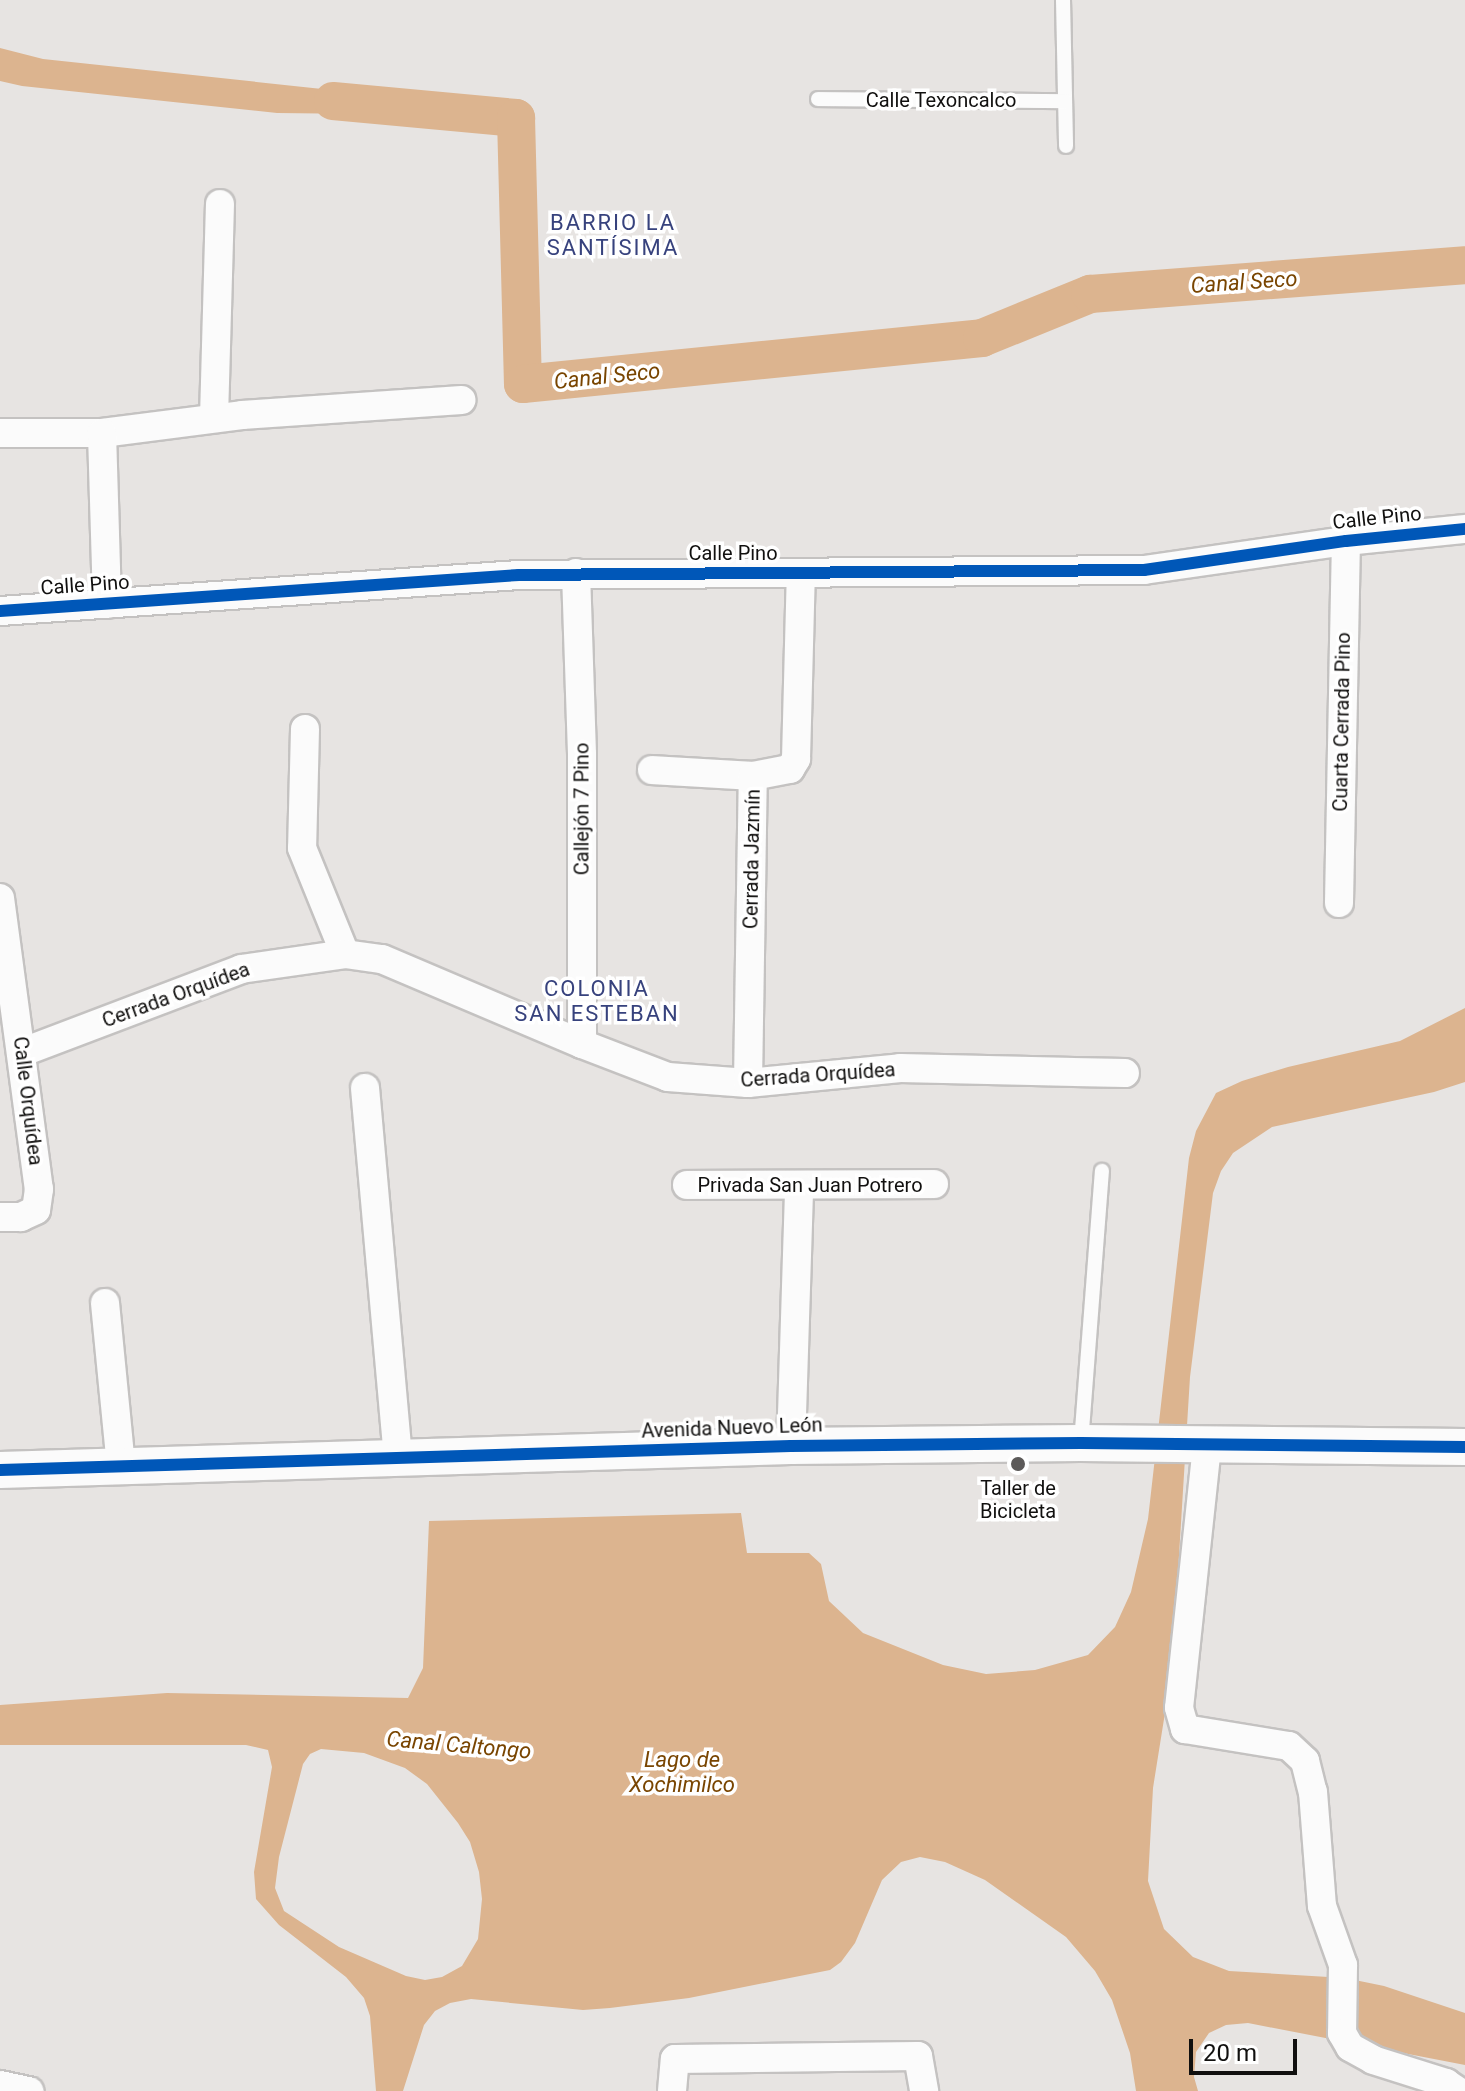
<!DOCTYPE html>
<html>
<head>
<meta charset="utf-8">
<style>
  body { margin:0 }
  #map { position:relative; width:1465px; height:2091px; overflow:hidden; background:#e7e4e2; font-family:Roboto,sans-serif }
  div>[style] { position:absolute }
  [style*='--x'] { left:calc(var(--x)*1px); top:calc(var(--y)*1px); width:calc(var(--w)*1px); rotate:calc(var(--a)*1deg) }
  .water>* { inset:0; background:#dcb48f }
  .canal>* { height:38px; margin:-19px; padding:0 19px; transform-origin:19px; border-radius:19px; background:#dcb48f }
  .roads { filter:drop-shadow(2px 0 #c4c2c1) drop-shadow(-2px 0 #c4c2c1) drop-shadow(0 2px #c4c2c1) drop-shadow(0 -2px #c4c2c1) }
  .service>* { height:14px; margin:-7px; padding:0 7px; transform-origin:7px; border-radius:7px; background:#fbfbfb }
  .minor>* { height:28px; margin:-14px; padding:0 14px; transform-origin:14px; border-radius:14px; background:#fbfbfb }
  .tertiary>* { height:36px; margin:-18px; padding:0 18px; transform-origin:18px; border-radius:18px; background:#fbfbfb }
  .cycleway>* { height:12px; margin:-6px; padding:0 6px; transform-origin:6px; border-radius:6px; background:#0057b8 }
  .dots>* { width:22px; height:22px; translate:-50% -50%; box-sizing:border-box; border:4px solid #fff; border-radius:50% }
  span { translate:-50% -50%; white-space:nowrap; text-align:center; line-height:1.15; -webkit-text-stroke:7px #fff; paint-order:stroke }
  .street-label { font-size:20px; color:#11100f }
  .poi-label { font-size:20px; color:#11100f }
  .neighbourhood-label { font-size:22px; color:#37427d; letter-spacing:2px }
  .water-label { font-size:22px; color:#794501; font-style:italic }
  .scale { position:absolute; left:1189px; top:2039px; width:108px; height:36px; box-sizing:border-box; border:4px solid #11100f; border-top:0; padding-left:10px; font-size:24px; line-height:28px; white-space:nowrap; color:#11100f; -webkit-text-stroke:6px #fff; paint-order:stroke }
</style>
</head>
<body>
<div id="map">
  <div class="water">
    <i style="clip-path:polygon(0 48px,43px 59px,369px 94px,382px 98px,385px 106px,363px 114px,277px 113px,22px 86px,0 81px)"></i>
    <i style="clip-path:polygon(evenodd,1465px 1008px,1465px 1082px,1434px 1092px,1272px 1127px,1233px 1153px,1221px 1171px,1213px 1193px,1190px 1377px,1172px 1669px,1153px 1788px,1148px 1881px,1164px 1929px,1193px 1957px,1229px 1971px,1345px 1978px,1384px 1986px,1465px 2013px,1465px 2065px,1248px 2023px,1226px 2025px,1209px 2033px,1196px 2052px,1194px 2077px,1198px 2091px,1136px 2091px,1130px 2053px,1112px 2000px,1095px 1971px,1066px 1937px,985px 1880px,945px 1862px,920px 1857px,901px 1862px,882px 1880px,855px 1943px,841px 1962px,830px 1970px,689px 1998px,610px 2008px,583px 2010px,471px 1999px,450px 2003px,435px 2011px,424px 2025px,403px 2091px,376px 2091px,370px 2016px,364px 1998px,346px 1977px,279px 1925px,256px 1899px,254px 1872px,272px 1767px,268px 1750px,246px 1745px,0 1745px,0 1705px,167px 1693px,408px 1698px,423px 1668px,429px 1521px,741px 1513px,747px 1553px,809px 1553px,821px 1564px,829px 1601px,863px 1633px,943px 1665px,986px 1674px,1035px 1670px,1088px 1655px,1115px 1627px,1131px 1592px,1148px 1519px,1189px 1158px,1196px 1131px,1216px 1093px,1242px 1081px,1288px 1067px,1400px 1041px,1465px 1008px,321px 1749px,364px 1753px,405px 1768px,427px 1784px,458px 1823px,470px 1842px,479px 1872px,482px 1899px,478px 1939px,462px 1966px,442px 1977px,425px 1980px,406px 1976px,339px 1947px,284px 1911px,275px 1888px,279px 1857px,303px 1764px,310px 1754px,321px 1749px)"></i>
  </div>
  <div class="canal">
    <i style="--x:333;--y:101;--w:184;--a:5.3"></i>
    <i style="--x:516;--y:118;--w:266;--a:88.5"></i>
    <i style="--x:523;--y:384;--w:461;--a:-5.7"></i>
    <i style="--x:982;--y:338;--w:117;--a:-22.2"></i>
    <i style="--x:1090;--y:294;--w:376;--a:-4.4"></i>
  </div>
  <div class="roads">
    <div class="service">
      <i style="--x:1063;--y:0;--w:146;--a:88.8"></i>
      <i style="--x:818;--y:99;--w:247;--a:0.5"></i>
      <i style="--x:1081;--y:1443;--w:273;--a:-85.6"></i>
    </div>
    <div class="minor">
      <i style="--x:214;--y:418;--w:214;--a:-88.4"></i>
      <i style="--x:0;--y:433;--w:102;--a:0"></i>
      <i style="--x:102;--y:433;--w:141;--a:-7.3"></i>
      <i style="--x:242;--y:415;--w:220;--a:-3.9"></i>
      <i style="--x:102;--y:433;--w:171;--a:88.3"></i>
      <i style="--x:576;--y:573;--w:182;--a:88.1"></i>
      <i style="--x:582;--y:755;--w:289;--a:90"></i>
      <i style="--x:0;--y:611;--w:520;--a:-3.97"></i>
      <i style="--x:519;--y:575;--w:625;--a:-0.46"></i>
      <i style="--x:1144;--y:570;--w:204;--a:-8.2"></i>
      <i style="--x:1346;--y:541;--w:120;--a:-5.8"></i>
      <i style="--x:305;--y:729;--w:119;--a:91.4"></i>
      <i style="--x:302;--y:848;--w:114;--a:67.9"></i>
      <i style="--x:652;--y:770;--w:101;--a:3.4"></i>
      <i style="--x:0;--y:898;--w:294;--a:82.4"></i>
      <i style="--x:39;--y:1189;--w:21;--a:98"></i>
      <i style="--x:36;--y:1210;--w:17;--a:155"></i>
      <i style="--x:21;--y:1217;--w:21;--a:180"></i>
      <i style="--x:1339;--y:903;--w:362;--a:-88.9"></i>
      <i style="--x:23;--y:1052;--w:233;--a:-20.8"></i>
      <i style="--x:241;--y:969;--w:105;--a:-8.2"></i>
      <i style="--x:345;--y:954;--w:37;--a:8"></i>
      <i style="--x:382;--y:959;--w:217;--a:23"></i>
      <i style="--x:582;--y:1044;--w:92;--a:21"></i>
      <i style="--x:668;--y:1077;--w:80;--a:4.3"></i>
      <i style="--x:748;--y:1083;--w:153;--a:-5.6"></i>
      <i style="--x:900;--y:1068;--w:225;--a:1.3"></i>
      <i style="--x:748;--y:1083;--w:307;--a:-89.1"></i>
      <i style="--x:753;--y:776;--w:38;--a:-11"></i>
      <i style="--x:790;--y:769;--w:12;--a:-59"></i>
      <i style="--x:796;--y:759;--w:186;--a:-88.5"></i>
      <i style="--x:365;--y:1088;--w:372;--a:84.9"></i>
      <i style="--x:687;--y:1185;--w:247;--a:-0.2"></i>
      <i style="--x:105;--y:1303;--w:165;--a:84.4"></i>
      <i style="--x:791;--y:1446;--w:259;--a:-88.2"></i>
      <i style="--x:1207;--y:1446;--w:263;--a:96.1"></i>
      <i style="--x:1179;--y:1708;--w:22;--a:74"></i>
      <i style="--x:1185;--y:1729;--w:105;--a:9.3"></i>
      <i style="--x:1289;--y:1746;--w:22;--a:43"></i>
      <i style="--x:1305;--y:1761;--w:32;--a:76"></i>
      <i style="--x:1313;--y:1792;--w:114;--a:85.5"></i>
      <i style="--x:1322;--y:1906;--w:63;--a:70.4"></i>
      <i style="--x:1343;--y:1965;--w:68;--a:90.8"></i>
      <i style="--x:1342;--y:2033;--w:16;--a:60"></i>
      <i style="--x:1350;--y:2047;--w:26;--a:29"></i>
      <i style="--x:1373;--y:2060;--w:77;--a:17.5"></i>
      <i style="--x:1446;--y:2083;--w:14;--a:34"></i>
      <i style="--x:0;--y:2085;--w:30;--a:12"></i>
      <i style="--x:672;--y:2091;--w:32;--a:-85"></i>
      <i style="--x:675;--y:2059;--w:243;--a:-0.7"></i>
      <i style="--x:918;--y:2056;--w:36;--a:80"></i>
    </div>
    <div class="tertiary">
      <i style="--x:0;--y:1470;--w:791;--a:-1.74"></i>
      <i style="--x:791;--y:1446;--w:290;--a:-0.6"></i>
      <i style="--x:1081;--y:1443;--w:384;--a:0.6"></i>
    </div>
  </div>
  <div class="cycleway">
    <i style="--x:0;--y:611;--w:520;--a:-3.97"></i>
    <i style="--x:519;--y:575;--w:625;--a:-0.46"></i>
    <i style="--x:1144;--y:570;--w:204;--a:-8.2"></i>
    <i style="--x:1346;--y:541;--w:120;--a:-5.8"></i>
    <i style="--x:0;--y:1470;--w:791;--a:-1.74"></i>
    <i style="--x:791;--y:1446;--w:290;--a:-0.6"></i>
    <i style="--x:1081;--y:1443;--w:384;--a:0.6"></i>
  </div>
  <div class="dots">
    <i style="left:1018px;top:1464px;background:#5c5a59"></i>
  </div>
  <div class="street-label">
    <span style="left:941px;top:100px">Calle Texoncalco</span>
    <span style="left:1377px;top:518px;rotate:-6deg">Calle Pino</span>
    <span style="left:733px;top:553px">Calle Pino</span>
    <span style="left:85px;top:585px;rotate:-4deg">Calle Pino</span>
    <span style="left:1342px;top:722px;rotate:-89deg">Cuarta Cerrada Pino</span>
    <span style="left:582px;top:809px;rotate:-90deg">Callejón 7 Pino</span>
    <span style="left:752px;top:859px;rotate:-89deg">Cerrada Jazmín</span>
    <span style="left:176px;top:995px;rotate:-20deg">Cerrada Orquídea</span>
    <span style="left:818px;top:1075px;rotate:-4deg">Cerrada Orquídea</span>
    <span style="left:28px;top:1101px;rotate:83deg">Calle Orquídea</span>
    <span style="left:810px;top:1185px">Privada San Juan Potrero</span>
    <span style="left:732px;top:1428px;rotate:-2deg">Avenida Nuevo León</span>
  </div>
  <div class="poi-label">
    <span style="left:1018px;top:1500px">Taller de<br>Bicicleta</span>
  </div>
  <div class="neighbourhood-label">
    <span style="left:613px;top:235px">BARRIO LA<br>SANTÍSIMA</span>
    <span style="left:597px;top:1001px">COLONIA<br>SAN ESTEBAN</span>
  </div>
  <div class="water-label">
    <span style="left:1244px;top:282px;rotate:-4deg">Canal Seco</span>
    <span style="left:607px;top:376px;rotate:-6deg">Canal Seco</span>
    <span style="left:459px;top:1745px;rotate:5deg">Canal Caltongo</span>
    <span style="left:682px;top:1772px">Lago de<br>Xochimilco</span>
  </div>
  <div class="scale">20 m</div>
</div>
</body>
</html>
